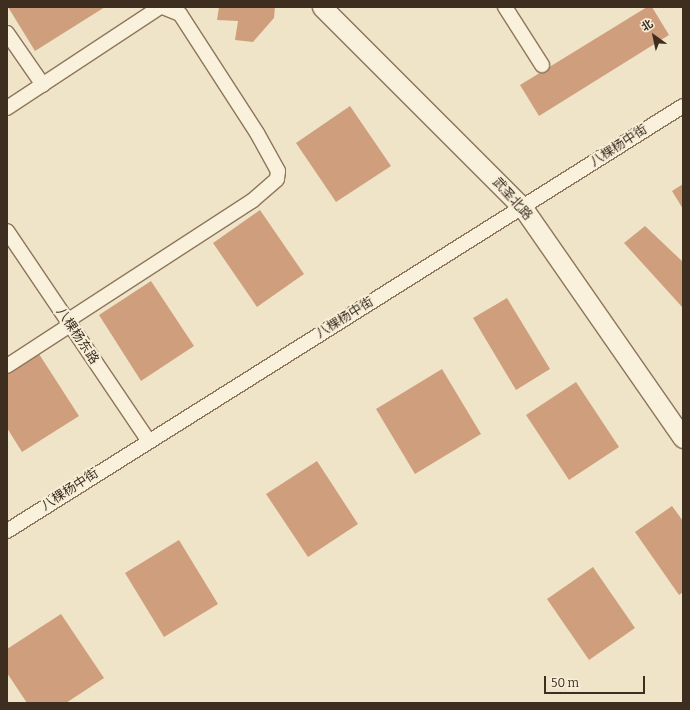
<!DOCTYPE html>
<html>
<head>
<meta charset="utf-8">
<style>
  body { margin:0 }
  #map { position:relative; width:690px; height:710px; overflow:hidden; background:#f0e4c8; font-family:Bitter,"Noto Sans SC",serif }
  div>[style] { position:absolute }
  [style*='--x'] { left:calc(var(--x)*1px); top:calc(var(--y)*1px); width:calc(var(--w)*1px); rotate:calc(var(--a)*1deg) }
  .building>* { inset:0; background:#cf9f7d }
  .roads { filter:drop-shadow(1px 0 #8d765c) drop-shadow(-1px 0 #8d765c) drop-shadow(0 1px #8d765c) drop-shadow(0 -1px #8d765c) }
  .street>* { height:14px; margin:-7px; padding:0 7px; transform-origin:7px; border-radius:7px; background:#faf1dc }
  .secondary>* { height:19px; margin:-9.5px; padding:0 9.5px; transform-origin:9.5px; border-radius:9.5px; background:#faf1dc }
  span { translate:-50% -50%; white-space:nowrap; text-align:center; line-height:1.15; -webkit-text-stroke:4px #f7eed8; paint-order:stroke }
  .street-label { font-size:13px; color:#3d2e20 }
  .frame { position:absolute; inset:0; border:8px solid #3d2e20; pointer-events:none }
  .north { position:absolute; left:634px; top:16px; width:40px; height:40px; -webkit-text-stroke:3px #f7eed8; paint-order:stroke; rotate:327deg; font-size:11px; font-weight:700; line-height:16px; text-align:center; color:#3d2e20 }
  .north::after { content:''; display:block; margin:auto; width:14px; height:18px; background:#3d2e20; clip-path:polygon(50% 0,100% 100%,50% 72%,0 100%) }
  .scale { position:absolute; left:544px; top:676px; width:101px; height:18px; box-sizing:border-box; border:2px solid #3d2e20; border-top:0; padding-left:5px; font-size:12px; line-height:14px; white-space:nowrap; color:#3d2e20; -webkit-text-stroke:3px #f7eed8; paint-order:stroke }
</style>
</head>
<body>
<div id="map">
  <div class="building">
    <i style="clip-path:polygon(8px 7px,105px 7px,35px 51px)"></i>
    <i style="clip-path:polygon(219px 7px,275px 7px,274px 18px,253px 42px,235px 40px,238px 21px,217px 20px)"></i>
    <i style="clip-path:polygon(647px 7px,652px 7px,669px 35px,539px 116px,520px 85px)"></i>
    <i style="clip-path:polygon(350px 106px,391px 166px,336px 202px,296px 143px)"></i>
    <i style="clip-path:polygon(683px 184px,683px 209px,672px 191px)"></i>
    <i style="clip-path:polygon(260px 210px,304px 274px,257px 307px,213px 243px)"></i>
    <i style="clip-path:polygon(645px 226px,683px 262px,683px 308px,624px 243px)"></i>
    <i style="clip-path:polygon(151px 281px,194px 346px,141px 381px,99px 315px)"></i>
    <i style="clip-path:polygon(507px 298px,550px 369px,516px 390px,473px 318px)"></i>
    <i style="clip-path:polygon(39px 354px,79px 416px,22px 452px,7px 428px,7px 374px)"></i>
    <i style="clip-path:polygon(442px 369px,481px 434px,415px 474px,376px 409px)"></i>
    <i style="clip-path:polygon(576px 382px,619px 447px,569px 480px,526px 415px)"></i>
    <i style="clip-path:polygon(317px 461px,358px 524px,308px 557px,266px 494px)"></i>
    <i style="clip-path:polygon(672px 506px,683px 521px,683px 592px,679px 595px,635px 532px)"></i>
    <i style="clip-path:polygon(179px 540px,218px 604px,164px 637px,125px 573px)"></i>
    <i style="clip-path:polygon(593px 567px,635px 628px,589px 660px,547px 599px)"></i>
    <i style="clip-path:polygon(61px 614px,104px 678px,66px 703px,27px 703px,7px 673px,7px 649px)"></i>
  </div>
  <div class="roads">
    <div class="street">
      <i style="--x:505;--y:7;--w:69;--a:57.5"></i>
      <i style="--x:7;--y:33;--w:63;--a:55.3"></i>
      <i style="--x:7;--y:108;--w:183;--a:-33.4"></i>
      <i style="--x:7;--y:231;--w:252;--a:56"></i>
      <i style="--x:67;--y:321;--w:221;--a:-33"></i>
      <i style="--x:252;--y:201;--w:33;--a:-41"></i>
      <i style="--x:277;--y:179;--w:8;--a:-83"></i>
      <i style="--x:278;--y:171;--w:43;--a:-118.9"></i>
      <i style="--x:257;--y:133;--w:142;--a:-122.9"></i>
      <i style="--x:180;--y:14;--w:18;--a:-158"></i>
      <i style="--x:7;--y:366;--w:75;--a:-33.1"></i>
      <i style="--x:7;--y:531;--w:798;--a:-32.16"></i>
    </div>
    <div class="secondary">
      <i style="--x:322;--y:7;--w:284;--a:45"></i>
      <i style="--x:523;--y:208;--w:280;--a:55.2"></i>
    </div>
  </div>
  <div class="street-label">
    <span style="left:619px;top:146px;rotate:-33deg">八棵杨中街</span>
    <span style="left:512px;top:199px;rotate:48deg">武圣北路</span>
    <span style="left:345px;top:318px;rotate:-32deg">八棵杨中街</span>
    <span style="left:77px;top:336px;rotate:56deg">八棵杨东路</span>
    <span style="left:70px;top:490px;rotate:-33deg">八棵杨中街</span>
  </div>
  <div class="frame"></div>
  <div class="north">北</div>
  <div class="scale">50 m</div>
</div>
</body>
</html>
